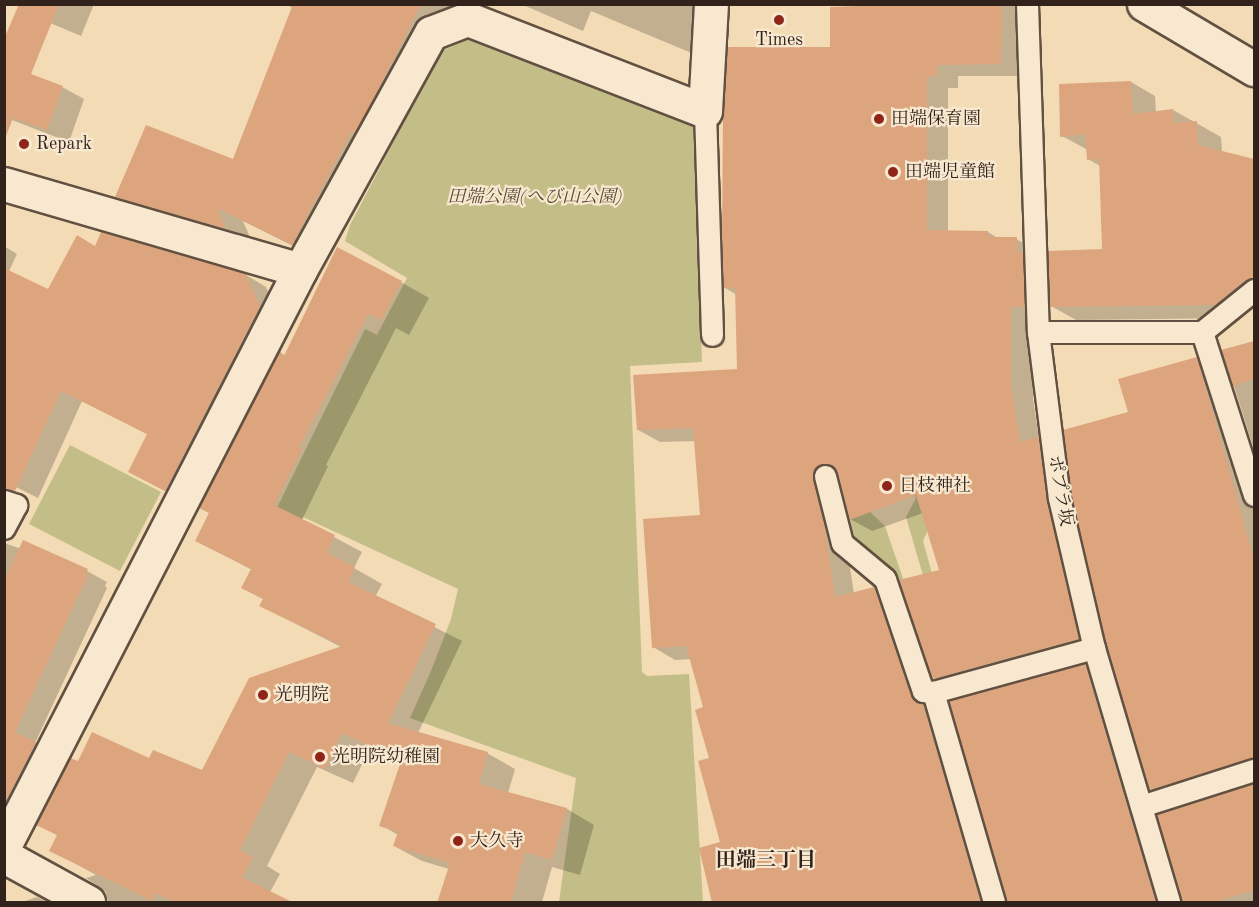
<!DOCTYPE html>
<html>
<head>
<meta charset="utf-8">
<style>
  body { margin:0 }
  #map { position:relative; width:1259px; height:907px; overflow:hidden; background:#f3dbb5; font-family:"Old Standard TT","Noto Serif JP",serif }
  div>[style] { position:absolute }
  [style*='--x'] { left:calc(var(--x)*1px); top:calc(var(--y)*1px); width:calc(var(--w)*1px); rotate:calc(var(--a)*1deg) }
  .green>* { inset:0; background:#c3be88 }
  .shadow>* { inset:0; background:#0003 }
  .building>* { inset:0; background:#dda57d }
  .roads { filter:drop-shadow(2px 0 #625042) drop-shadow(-2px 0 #625042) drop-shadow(0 2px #625042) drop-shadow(0 -2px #625042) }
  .lane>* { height:21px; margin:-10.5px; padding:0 10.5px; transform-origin:10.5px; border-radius:10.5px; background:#f7e8cf }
  .street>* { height:33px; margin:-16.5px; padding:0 16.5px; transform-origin:16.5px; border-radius:16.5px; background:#f7e8cf }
  .secondary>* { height:33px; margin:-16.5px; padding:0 16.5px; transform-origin:16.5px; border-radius:16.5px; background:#f7e8cf }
  .dots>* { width:16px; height:16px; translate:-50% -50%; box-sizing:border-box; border:3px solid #f7e8cf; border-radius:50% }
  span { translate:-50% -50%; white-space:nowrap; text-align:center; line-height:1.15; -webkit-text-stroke:4.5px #f7e8cf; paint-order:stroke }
  .poi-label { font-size:18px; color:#32221c }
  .left { translate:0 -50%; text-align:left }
  .park-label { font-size:18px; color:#564937; font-style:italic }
  .street-label { font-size:18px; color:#32221c }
  .neighbourhood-label { font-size:20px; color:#32221c; font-weight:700 }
  .frame { position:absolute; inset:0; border:6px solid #32221c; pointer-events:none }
</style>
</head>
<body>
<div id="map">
  <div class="green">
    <i style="clip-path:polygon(477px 36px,694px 123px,702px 362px,630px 366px,642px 672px,647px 676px,689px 674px,703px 902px,559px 902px,576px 778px,410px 718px,431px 671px,451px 619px,458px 589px,303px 517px,294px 533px,270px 522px,365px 329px,377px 335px,407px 278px,345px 241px,350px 225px,441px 51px)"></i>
    <i style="clip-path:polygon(885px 426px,895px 428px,906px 466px,934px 459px,939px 505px,923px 541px,946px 624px,938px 627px,906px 517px,916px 498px,900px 457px,856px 473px,871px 513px,885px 526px,921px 631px,911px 634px,887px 569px,850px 539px,832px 475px,829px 434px)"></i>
    <i style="clip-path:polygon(70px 445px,161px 492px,120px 571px,29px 524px)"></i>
  </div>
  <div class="shadow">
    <i style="clip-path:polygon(20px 4px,94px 4px,81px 36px,48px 22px)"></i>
    <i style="clip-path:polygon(285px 4px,457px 4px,399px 120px,321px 260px,243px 221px,253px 244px,145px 212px,117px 196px,234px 161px,293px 8px)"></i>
    <i style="clip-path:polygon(521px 4px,711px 4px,701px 57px,591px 11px,583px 31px)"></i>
    <i style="clip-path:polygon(887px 4px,1023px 4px,1022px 76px,958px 76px,958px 88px,948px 88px,948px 232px,988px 232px,999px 239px,1016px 239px,1038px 251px,1032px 319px,1033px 399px,1039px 439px,1060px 451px,1100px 651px,955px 691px,934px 678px,941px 571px,923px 513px,872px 531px,850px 519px,840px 478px,837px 479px,834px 492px,846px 542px,854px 594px,874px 588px,896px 601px,1000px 902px,714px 902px,722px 843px,705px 708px,691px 659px,675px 660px,653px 647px,701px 516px,695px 441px,660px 442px,638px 430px,738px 370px,737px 295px,725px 288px,832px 49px)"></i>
    <i style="clip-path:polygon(4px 67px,62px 87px,84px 99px,69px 142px,4px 117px)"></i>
    <i style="clip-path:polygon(1131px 82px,1155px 96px,1156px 113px,1173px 110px,1221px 137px,1222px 152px,1254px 161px,1254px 307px,1240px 318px,1076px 320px,1051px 306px,1104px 251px,1100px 166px,1088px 159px,1088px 150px,1062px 136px)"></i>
    <i style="clip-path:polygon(4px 246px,17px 254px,9px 271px,49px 291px,96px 248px,246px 275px,266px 287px,280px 318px,186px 501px,150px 483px,149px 435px,82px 401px,38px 498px,4px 481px)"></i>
    <i style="clip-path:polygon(401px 282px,429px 298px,409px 335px,396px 328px,326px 465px,328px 466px,302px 520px,362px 552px,354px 568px,382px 584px,375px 597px,462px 641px,418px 733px,487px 753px,515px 769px,508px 793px,567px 809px,594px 825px,580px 875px,552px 867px,542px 902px,438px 902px,449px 869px,422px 861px,394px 846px,398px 835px,381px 825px,402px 762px,370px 748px,353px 783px,317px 767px,267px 866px,280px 874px,270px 892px,291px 902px,108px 902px,106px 892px,86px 878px,96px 875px,51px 850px,58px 835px,79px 764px,150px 760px,202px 772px,343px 648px,261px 606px,264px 599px,252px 570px,197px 540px,280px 352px,286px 356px)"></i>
    <i style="clip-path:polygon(1254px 342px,1254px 450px,1223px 351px)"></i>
    <i style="clip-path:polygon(1196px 359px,1218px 371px,1254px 498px,1254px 775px,1172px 802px,1150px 789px,1129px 414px)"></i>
    <i style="clip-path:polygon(4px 543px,87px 571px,107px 582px,105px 586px,107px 588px,35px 743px,55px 755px,4px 817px)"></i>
    <i style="clip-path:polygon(1085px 665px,1107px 678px,1173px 902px,1007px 902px)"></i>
    <i style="clip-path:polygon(1254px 785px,1254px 902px,1182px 902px,1158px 815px)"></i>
    <i style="clip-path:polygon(37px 897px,47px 902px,22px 902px)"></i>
  </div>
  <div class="building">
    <i style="clip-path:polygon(19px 4px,59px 4px,31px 74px,63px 86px,47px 130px,13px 118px,6px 136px,4px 39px)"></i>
    <i style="clip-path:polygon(293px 4px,421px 4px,371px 104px,354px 134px,352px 130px,292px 245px,217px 208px,226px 229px,115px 197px,146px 125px,233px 159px)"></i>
    <i style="clip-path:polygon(910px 4px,1002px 4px,1001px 64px,937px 65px,937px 76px,927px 76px,927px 230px,988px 231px,988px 237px,1017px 237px,1017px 252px,1023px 252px,1024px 307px,1011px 307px,1011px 386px,1020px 442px,1038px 437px,1047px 501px,1079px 639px,932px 679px,899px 580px,939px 570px,916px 495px,849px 520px,834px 468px,828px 464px,817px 467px,813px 479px,825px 528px,835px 597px,874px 587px,911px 695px,916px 701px,923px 704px,981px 903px,712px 903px,699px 848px,720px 842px,698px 761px,709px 758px,695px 710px,703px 707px,686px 646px,652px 648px,643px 519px,700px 515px,693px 428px,637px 430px,633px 375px,737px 369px,735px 288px,723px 288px,722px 234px,723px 116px,727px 47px,830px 47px,830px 7px)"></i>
    <i style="clip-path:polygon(1131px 81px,1133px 114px,1173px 109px,1174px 123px,1197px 121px,1198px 145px,1254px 159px,1254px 278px,1246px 280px,1215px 305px,1050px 307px,1048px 251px,1102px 249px,1099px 159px,1087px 160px,1085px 134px,1060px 137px,1059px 84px)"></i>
    <i style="clip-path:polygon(101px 232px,246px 274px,260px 306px,165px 491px,128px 472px,147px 434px,61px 391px,15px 491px,4px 489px,4px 268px,48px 289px,77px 235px,95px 246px)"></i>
    <i style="clip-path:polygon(337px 247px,402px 281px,381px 320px,368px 314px,299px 448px,302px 449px,274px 505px,335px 535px,327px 553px,355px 567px,348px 582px,436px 624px,388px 723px,488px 752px,479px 784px,567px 808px,552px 860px,525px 852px,511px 903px,437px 903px,450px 863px,393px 846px,398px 832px,379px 826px,401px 761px,342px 733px,325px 769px,289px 752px,240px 850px,253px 857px,242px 877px,294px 903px,176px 903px,156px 893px,152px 901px,49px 851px,57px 835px,36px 825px,70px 758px,78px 761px,92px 732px,149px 758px,153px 750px,202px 770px,249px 678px,342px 646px,259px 606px,263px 599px,241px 588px,251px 569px,195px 541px,209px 513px,199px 508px,280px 350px,283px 358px)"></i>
    <i style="clip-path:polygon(1254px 341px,1254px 379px,1233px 386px,1221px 350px)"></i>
    <i style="clip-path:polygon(1197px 357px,1254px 559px,1254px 758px,1149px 790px,1106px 645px,1072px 496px,1063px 430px,1128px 412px,1118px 379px)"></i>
    <i style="clip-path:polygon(23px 540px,88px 569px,86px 574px,88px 575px,15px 732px,36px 742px,4px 804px,4px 580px)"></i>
    <i style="clip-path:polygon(1085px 664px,1156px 903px,1006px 903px,949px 701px)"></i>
    <i style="clip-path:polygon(1254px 783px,1254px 890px,1211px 903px,1181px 903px,1156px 814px)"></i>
  </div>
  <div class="roads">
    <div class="lane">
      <i style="--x:1027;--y:4;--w:328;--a:88.1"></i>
      <i style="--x:1038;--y:332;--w:167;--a:82.8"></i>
      <i style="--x:1059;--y:498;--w:154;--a:76.9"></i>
      <i style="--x:1094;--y:648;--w:265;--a:73.5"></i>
      <i style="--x:705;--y:111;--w:224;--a:88.2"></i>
      <i style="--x:1038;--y:332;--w:164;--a:0"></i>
      <i style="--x:1202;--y:332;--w:67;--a:-38.9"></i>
      <i style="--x:1202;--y:332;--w:171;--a:72.3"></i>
      <i style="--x:825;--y:476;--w:69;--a:75.8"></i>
      <i style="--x:842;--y:543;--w:56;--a:39.9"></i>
      <i style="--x:885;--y:579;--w:118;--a:71.3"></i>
      <i style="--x:923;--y:691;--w:10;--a:6"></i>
      <i style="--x:933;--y:692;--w:167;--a:-15.3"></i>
      <i style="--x:4;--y:501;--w:13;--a:18"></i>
      <i style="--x:16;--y:505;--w:26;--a:118"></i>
      <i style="--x:933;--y:692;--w:219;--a:73.8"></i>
      <i style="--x:1141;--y:806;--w:119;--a:-17.7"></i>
    </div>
    <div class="street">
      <i style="--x:4;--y:184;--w:308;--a:16.2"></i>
      <i style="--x:4;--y:846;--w:648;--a:-62.8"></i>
      <i style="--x:300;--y:270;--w:271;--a:-61.1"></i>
      <i style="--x:431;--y:33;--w:40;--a:-21"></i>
      <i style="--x:468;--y:19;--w:254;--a:21.2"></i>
      <i style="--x:705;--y:111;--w:107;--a:-86.8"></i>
    </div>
    <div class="secondary">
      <i style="--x:1144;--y:4;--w:128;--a:30.6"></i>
      <i style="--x:4;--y:856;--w:96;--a:28.7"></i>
    </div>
  </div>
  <div class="dots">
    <i style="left:779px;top:20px;background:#8f2418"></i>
    <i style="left:879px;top:119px;background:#8f2418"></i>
    <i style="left:24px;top:144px;background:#8f2418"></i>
    <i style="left:893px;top:172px;background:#8f2418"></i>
    <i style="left:887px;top:486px;background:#8f2418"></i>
    <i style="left:263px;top:695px;background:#8f2418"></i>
    <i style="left:320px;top:757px;background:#8f2418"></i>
    <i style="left:458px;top:841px;background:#8f2418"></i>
  </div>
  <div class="poi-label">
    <span style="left:779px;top:40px">Times</span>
    <span class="left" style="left:891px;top:119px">田端保育園</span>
    <span class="left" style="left:36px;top:144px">Repark</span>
    <span class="left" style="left:905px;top:172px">田端児童館</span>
    <span class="left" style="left:899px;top:486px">日枝神社</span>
    <span class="left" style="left:275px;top:695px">光明院</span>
    <span class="left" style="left:332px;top:757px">光明院幼稚園</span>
    <span class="left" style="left:470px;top:841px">大久寺</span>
  </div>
  <div class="park-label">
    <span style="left:535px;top:197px">田端公園(へび山公園)</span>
  </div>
  <div class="street-label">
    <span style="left:1060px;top:491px;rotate:80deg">ポプラ坂</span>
  </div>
  <div class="neighbourhood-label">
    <span style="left:766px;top:861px">田端三丁目</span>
  </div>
  <div class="frame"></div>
</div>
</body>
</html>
